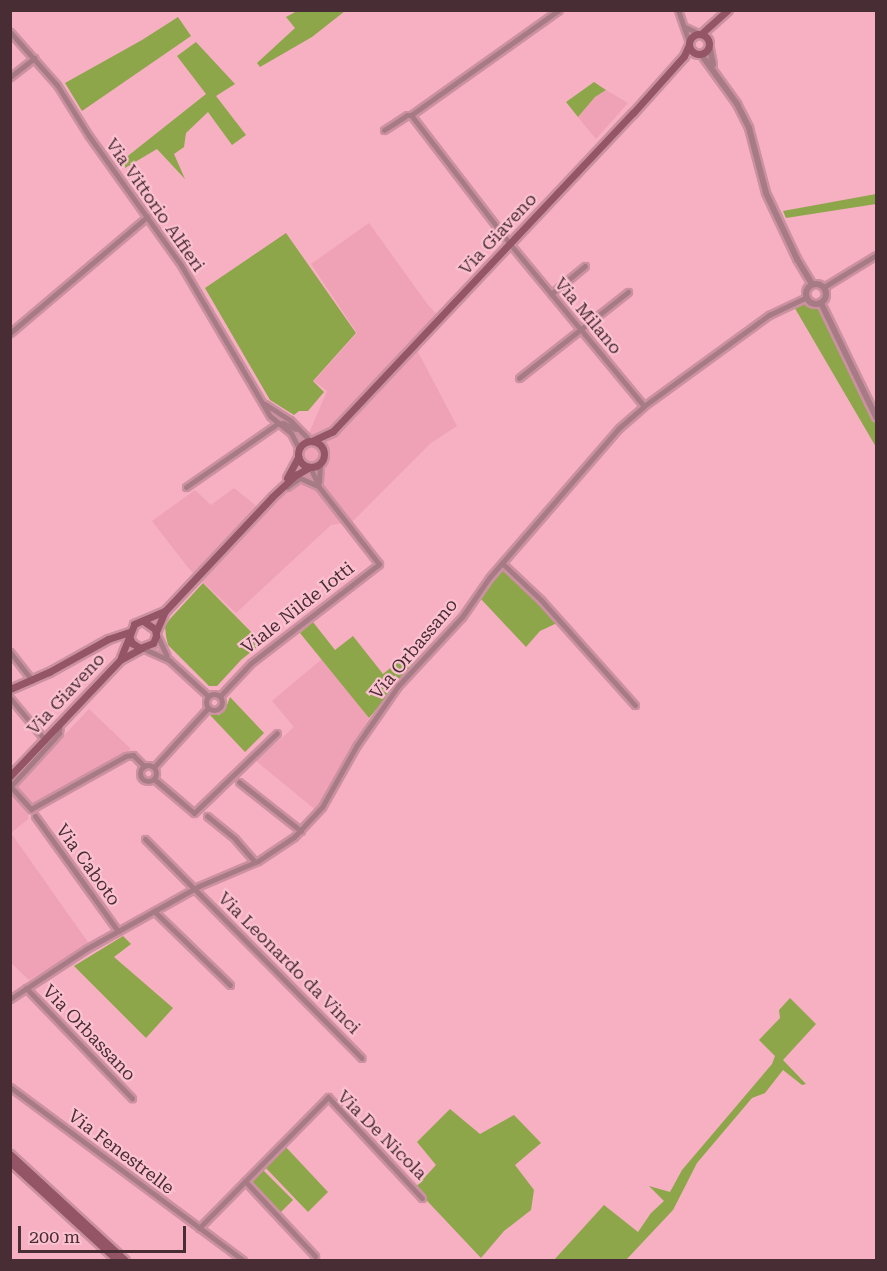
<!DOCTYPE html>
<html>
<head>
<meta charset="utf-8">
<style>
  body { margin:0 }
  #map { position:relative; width:887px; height:1271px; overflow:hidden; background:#f6b0c2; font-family:"Roboto Serif",serif }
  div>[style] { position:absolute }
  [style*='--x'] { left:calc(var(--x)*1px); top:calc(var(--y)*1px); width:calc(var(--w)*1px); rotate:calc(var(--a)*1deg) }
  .built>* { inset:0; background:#efa2b5 }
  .green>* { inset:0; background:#8da64a }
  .roads { filter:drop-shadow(2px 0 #cc91a0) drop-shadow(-2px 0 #cc91a0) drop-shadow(0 2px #cc91a0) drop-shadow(0 -2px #cc91a0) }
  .minor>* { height:5px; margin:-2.5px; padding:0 2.5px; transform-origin:2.5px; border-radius:2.5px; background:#a77b86 }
  .minor>.ring { margin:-2.5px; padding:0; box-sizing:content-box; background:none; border:5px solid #a77b86; border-radius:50% }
  .tertiary>* { height:6px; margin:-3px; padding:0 3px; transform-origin:3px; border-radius:3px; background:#a77b86 }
  .tertiary>.ring { margin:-3px; padding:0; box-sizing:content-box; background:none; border:6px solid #a77b86; border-radius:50% }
  .secondary>* { height:7px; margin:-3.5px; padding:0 3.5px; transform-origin:3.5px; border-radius:3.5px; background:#945567 }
  .secondary>.ring { margin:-3.5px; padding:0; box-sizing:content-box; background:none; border:7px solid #945567; border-radius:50% }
  span { translate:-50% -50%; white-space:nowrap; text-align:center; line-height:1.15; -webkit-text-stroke:4.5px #fbc1d0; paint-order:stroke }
  .street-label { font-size:18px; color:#492d35 }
  .frame { position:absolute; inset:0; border:12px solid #492d35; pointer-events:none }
  .scale { position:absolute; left:18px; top:1226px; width:168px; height:27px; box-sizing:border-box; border:3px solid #492d35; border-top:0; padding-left:8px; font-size:18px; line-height:21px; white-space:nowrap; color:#492d35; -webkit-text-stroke:4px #fbc1d0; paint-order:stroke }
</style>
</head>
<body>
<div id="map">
  <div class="built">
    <i style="clip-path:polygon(606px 90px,628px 103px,596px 139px,578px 117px,595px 97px)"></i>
    <i style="clip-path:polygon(369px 223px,428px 305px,440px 317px,418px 352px,457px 426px,431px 443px,352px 522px,331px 525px,236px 613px,190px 570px,152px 521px,195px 490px,211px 505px,234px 488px,260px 509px,294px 468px,327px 391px,314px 381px,357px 333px,311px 264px)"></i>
    <i style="clip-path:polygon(322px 659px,369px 718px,346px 755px,343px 768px,317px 811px,256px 761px,294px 727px,272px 701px)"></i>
    <i style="clip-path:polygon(89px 709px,131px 749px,29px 809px,28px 819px,11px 833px,90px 945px,29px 980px,11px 963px,10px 793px)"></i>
  </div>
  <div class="green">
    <i style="clip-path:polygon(299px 10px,345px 11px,312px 37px,260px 67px,257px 63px,295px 28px,286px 17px)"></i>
    <i style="clip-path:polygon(178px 17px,191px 36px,82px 111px,65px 83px,142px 40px)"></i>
    <i style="clip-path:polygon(196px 42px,235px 84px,216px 96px,246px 135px,232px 145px,208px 112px,186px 133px,184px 147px,174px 154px,185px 179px,157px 149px,125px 168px,124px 159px,206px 94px,177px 56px)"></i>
    <i style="clip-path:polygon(594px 82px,606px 90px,595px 97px,578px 117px,566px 102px)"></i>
    <i style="clip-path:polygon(876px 194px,876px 204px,786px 218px,783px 211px)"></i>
    <i style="clip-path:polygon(286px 233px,356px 333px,313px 381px,324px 392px,308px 411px,299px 411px,294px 415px,270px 400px,205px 288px)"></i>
    <i style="clip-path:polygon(802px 302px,820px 310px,834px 333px,876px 422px,876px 447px,793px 305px)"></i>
    <i style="clip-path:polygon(501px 570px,508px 570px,557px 623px,540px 631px,526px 647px,480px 598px)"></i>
    <i style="clip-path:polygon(203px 583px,262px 643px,241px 660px,217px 686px,209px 686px,168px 645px,166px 636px,165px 627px,169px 620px)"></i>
    <i style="clip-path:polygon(313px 622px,335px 650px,353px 636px,383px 674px,405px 656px,414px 665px,369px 718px,300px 633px)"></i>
    <i style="clip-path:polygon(230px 697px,264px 733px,245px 752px,210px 715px,219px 715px,225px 710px)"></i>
    <i style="clip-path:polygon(123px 936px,131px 944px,114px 957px,173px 1008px,146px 1038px,74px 966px)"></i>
    <i style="clip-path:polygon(790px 998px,816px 1024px,783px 1060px,806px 1084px,802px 1085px,783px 1070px,765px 1093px,752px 1098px,697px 1163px,673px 1210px,626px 1260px,554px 1260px,604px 1205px,638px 1232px,651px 1213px,664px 1201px,649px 1186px,670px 1192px,682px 1170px,772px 1064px,775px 1056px,759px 1040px,780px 1018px,779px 1010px)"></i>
    <i style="clip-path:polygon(450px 1109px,480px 1134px,514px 1115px,541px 1143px,515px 1165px,534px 1190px,531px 1210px,504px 1231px,481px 1258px,415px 1188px,436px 1165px,417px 1142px)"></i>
    <i style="clip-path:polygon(283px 1144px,328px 1192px,308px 1212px,263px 1165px)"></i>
    <i style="clip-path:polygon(261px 1168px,293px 1200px,280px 1213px,248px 1182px)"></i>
  </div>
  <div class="roads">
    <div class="minor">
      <i style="--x:678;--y:10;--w:34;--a:71"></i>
      <i style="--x:685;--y:27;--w:14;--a:25"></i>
      <i style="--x:10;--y:32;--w:71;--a:48.4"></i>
      <i style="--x:57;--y:85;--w:60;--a:57.9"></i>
      <i style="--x:89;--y:136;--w:158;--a:54.5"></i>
      <i style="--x:181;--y:265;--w:175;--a:59.5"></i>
      <i style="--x:270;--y:416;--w:27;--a:39"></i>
      <i style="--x:291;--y:433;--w:18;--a:63"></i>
      <i style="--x:10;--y:77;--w:31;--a:-38"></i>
      <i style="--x:411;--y:115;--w:163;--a:52.5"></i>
      <i style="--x:510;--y:244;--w:210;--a:50.4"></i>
      <i style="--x:384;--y:130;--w:27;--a:-33"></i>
      <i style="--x:407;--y:115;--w:4;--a:0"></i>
      <i style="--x:411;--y:115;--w:181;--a:-35.4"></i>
      <i style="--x:824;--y:287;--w:61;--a:-31.6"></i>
      <i style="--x:551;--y:294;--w:44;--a:-39.5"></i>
      <i style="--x:10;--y:333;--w:180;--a:-40.3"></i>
      <i style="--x:519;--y:378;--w:139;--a:-38.3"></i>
      <i style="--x:265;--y:404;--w:30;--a:33"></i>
      <i style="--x:290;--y:420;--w:29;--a:46"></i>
      <i style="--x:319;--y:482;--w:19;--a:-87"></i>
      <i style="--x:186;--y:487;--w:111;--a:-34.7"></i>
      <i style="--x:277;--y:424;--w:6;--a:-9"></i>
      <i style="--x:283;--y:423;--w:14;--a:25"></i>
      <i style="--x:287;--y:487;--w:16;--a:-35"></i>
      <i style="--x:300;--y:478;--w:20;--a:24"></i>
      <i style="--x:502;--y:563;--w:54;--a:43.5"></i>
      <i style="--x:541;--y:600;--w:141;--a:48.2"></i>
      <i style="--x:157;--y:635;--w:23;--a:65"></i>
      <i style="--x:142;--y:648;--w:30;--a:24"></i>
      <i style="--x:169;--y:660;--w:53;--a:42.7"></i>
      <i style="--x:10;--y:652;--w:36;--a:52"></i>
      <i class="ring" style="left:206px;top:694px;width:11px;height:11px"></i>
      <i style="--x:220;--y:696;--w:45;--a:-46.8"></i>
      <i style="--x:251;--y:663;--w:162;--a:-37.7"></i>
      <i style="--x:379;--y:564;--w:98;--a:-127.9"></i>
      <i style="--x:319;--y:487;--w:22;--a:-114"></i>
      <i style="--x:10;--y:698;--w:55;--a:50.2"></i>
      <i class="ring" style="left:140px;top:765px;width:11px;height:11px"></i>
      <i style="--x:154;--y:767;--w:80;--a:-47.5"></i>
      <i style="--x:154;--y:779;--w:52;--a:40.4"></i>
      <i style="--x:194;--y:813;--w:115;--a:-43.9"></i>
      <i style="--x:239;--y:782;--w:79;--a:38.3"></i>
      <i style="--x:10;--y:787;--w:65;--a:-47.5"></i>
      <i style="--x:54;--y:739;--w:8;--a:-50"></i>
      <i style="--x:59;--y:733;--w:10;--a:-84"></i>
      <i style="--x:11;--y:787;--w:30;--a:48"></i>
      <i style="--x:31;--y:809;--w:109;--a:-29.2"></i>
      <i style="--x:126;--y:756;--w:7;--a:-8"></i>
      <i style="--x:133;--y:755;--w:16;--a:45"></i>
      <i style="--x:35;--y:816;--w:142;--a:54.2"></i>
      <i style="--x:207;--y:816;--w:36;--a:39"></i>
      <i style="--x:235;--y:839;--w:30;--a:49"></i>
      <i style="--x:145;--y:839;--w:308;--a:45.3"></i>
      <i style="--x:154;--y:911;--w:106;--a:44.2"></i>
      <i style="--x:26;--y:988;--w:153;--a:46.1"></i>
      <i style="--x:10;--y:999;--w:91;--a:-33.3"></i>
      <i style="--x:86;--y:949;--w:129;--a:-29.1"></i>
      <i style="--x:199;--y:886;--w:64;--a:-23"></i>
      <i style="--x:258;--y:861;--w:43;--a:-33.7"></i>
      <i style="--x:294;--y:837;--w:41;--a:-47"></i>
      <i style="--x:322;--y:807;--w:71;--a:-60.6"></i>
      <i style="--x:357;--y:745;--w:72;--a:-55.2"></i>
      <i style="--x:398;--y:686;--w:94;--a:-47.2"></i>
      <i style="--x:462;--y:617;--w:47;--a:-55.3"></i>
      <i style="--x:489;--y:578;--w:198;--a:-49.1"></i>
      <i style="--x:619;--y:428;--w:33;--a:-41"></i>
      <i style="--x:644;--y:406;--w:155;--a:-36.1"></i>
      <i style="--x:769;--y:315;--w:42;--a:-25.3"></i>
      <i style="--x:10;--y:1087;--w:290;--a:36.6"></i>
      <i style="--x:245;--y:1181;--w:103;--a:47"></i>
      <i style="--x:199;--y:1228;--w:184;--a:-45.4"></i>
      <i style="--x:328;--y:1097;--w:138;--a:47.1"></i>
    </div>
    <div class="tertiary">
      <i style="--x:709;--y:44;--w:21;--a:79"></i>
      <i style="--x:701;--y:54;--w:62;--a:54.2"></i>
      <i style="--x:737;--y:104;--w:27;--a:63"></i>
      <i style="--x:749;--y:128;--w:67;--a:75.3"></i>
      <i style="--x:766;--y:193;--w:73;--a:64.8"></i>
      <i style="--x:797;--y:259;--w:29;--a:59"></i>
      <i class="ring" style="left:806px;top:284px;width:14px;height:14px"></i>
      <i style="--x:821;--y:303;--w:127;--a:64.2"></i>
    </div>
    <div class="secondary">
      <i class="ring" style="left:689px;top:34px;width:13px;height:13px"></i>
      <i style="--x:701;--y:34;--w:36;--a:-42"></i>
      <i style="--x:312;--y:441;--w:23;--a:-25"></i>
      <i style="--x:333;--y:431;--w:437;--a:-46.7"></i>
      <i style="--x:633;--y:113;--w:76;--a:-48.2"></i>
      <i style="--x:684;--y:56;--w:12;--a:-66"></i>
      <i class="ring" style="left:298px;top:441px;width:19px;height:19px"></i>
      <i style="--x:287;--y:478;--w:24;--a:-62"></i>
      <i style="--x:156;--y:632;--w:23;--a:-67"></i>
      <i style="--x:165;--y:611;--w:156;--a:-46.8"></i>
      <i style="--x:272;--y:497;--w:33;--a:-43"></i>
      <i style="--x:296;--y:475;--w:16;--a:-30"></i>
      <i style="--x:129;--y:636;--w:8;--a:67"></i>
      <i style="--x:132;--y:643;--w:9;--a:32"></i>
      <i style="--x:140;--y:648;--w:14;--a:-21"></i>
      <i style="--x:153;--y:643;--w:8;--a:-67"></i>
      <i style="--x:156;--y:636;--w:7;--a:-98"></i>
      <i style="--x:155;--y:629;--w:14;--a:-146"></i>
      <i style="--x:121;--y:657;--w:35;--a:-68"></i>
      <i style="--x:134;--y:624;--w:34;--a:-23"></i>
      <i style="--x:10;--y:689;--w:43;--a:-23.6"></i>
      <i style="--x:49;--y:672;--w:68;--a:-29.2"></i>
      <i style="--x:108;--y:639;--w:23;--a:-18"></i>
      <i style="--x:10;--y:776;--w:160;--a:-46.5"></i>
      <i style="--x:120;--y:660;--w:25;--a:-29"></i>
      <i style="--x:10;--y:1154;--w:156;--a:42.7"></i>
      <i style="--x:10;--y:1162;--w:145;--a:42.5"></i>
    </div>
  </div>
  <div class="street-label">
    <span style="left:155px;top:205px;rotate:55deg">Via Vittorio Alfieri</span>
    <span style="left:498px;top:234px;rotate:-47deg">Via Giaveno</span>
    <span style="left:588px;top:316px;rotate:50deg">Via Milano</span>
    <span style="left:298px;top:608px;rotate:-38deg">Viale Nilde Iotti</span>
    <span style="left:414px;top:649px;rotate:-50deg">Via Orbassano</span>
    <span style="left:66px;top:694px;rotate:-47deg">Via Giaveno</span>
    <span style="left:88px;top:865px;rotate:54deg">Via Caboto</span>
    <span style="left:289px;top:963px;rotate:45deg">Via Leonardo da Vinci</span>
    <span style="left:89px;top:1033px;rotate:46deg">Via Orbassano</span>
    <span style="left:382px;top:1135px;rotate:45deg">Via De Nicola</span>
    <span style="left:121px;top:1152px;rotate:37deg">Via Fenestrelle</span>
  </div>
  <div class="frame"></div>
  <div class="scale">200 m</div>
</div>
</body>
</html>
